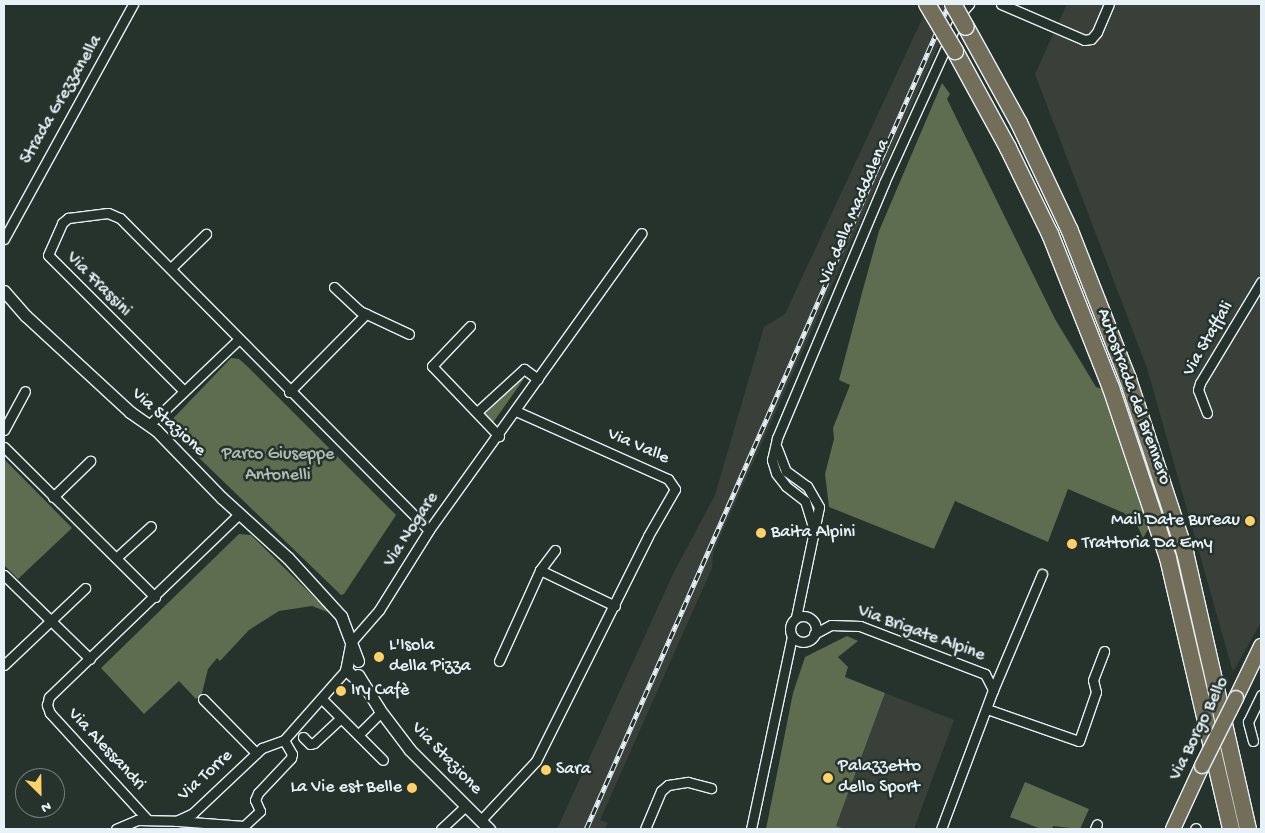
<!DOCTYPE html>
<html>
<head>
<meta charset="utf-8">
<style>
  body { margin:0 }
  #map { position:relative; width:1265px; height:833px; overflow:hidden; background:#26332d; font-family:"Gochi Hand",sans-serif }
  div>[style] { position:absolute }
  [style*='--x'] { left:calc(var(--x)*1px); top:calc(var(--y)*1px); width:calc(var(--w)*1px); rotate:calc(var(--a)*1deg) }
  .built>* { inset:0; background:#393f39 }
  .green>* { inset:0; background:#5e6d4f }
  .roads { filter:drop-shadow(1px 0 #e8f1f8) drop-shadow(-1px 0 #e8f1f8) drop-shadow(0 1px #e8f1f8) drop-shadow(0 -1px #e8f1f8) }
  .minor>* { height:9px; margin:-4.5px; padding:0 4.5px; transform-origin:4.5px; border-radius:4.5px; background:#26332d }
  .minor>.ring { margin:-4.5px; padding:0; box-sizing:content-box; background:none; border:9px solid #26332d; border-radius:50% }
  .tertiary>* { height:11px; margin:-5.5px; padding:0 5.5px; transform-origin:5.5px; border-radius:5.5px; background:#26332d }
  .primary>* { height:14px; margin:-7px; padding:0 7px; transform-origin:7px; border-radius:7px; background:#726e59 }
  .motorway>* { height:16px; margin:-8px; padding:0 8px; transform-origin:8px; border-radius:8px; background:#726e59 }
  .rail>* { height:4.5px; margin-top:-2.25px; transform-origin:0; background:repeating-linear-gradient(90deg,#26332d 0 8px,#e8f1f8 0 16px); box-sizing:border-box; border-block:1px solid #e8f1f8 }
  .bridges { filter:drop-shadow(1px 0 #e8f1f8) drop-shadow(-1px 0 #e8f1f8) drop-shadow(0 1px #e8f1f8) drop-shadow(0 -1px #e8f1f8) }
  .primary-bridge>* { height:14px; margin:-7px; padding:0 7px; transform-origin:7px; border-radius:7px; background:#726e59 }
  .motorway-bridge>* { height:16px; margin:-8px; padding:0 8px; transform-origin:8px; border-radius:8px; background:#726e59 }
  .dots>* { width:14px; height:14px; translate:-50% -50%; box-sizing:border-box; border:2px solid #26332d; border-radius:50% }
  span { translate:-50% -50%; white-space:nowrap; text-align:center; line-height:1.15; -webkit-text-stroke:5px #26332d; paint-order:stroke }
  .street-label { font-size:18px; color:#e8f1f8 }
  .park-label { font-size:18px; color:#b1bcb4 }
  .poi-label { font-size:18px; color:#e8f1f8 }
  .right { translate:-100% -50%; text-align:right }
  .left { translate:0 -50%; text-align:left }
  .frame { position:absolute; inset:0; border:5px solid #e8f1f8; pointer-events:none }
  .north { position:absolute; left:15px; top:768px; width:50px; height:50px; box-sizing:border-box; background:#26332d; border:1px solid #747f7e; border-radius:50%; rotate:157deg; font-size:14px; font-weight:700; line-height:20px; text-align:center; color:#e8f1f8 }
  .north::after { content:''; display:block; margin:auto; width:18px; height:22px; background:#ffd166; clip-path:polygon(50% 0,100% 100%,50% 72%,0 100%) }
</style>
</head>
<body>
<div id="map">
  <div class="built">
    <i style="clip-path:polygon(929px 4px,957px 4px,713px 553px,712px 568px,600px 820px,608px 823px,605px 829px,557px 829px,673px 574px,715px 495px,764px 327px,785px 314px)"></i>
    <i style="clip-path:polygon(1067px 4px,1261px 4px,1261px 622px,1233px 672px,1147px 368px,1035px 74px)"></i>
    <i style="clip-path:polygon(885px 693px,954px 720px,914px 829px,845px 829px,836px 826px)"></i>
  </div>
  <div class="green">
    <i style="clip-path:polygon(942px 83px,950px 94px,947px 99px,1055px 319px,1096px 387px,1106px 390px,1149px 528px,1143px 538px,1137px 525px,1124px 513px,1068px 489px,1048px 542px,955px 501px,934px 549px,829px 507px,825px 474px,834px 439px,833px 428px,850px 385px,839px 380px,862px 293px,879px 231px)"></i>
    <i style="clip-path:polygon(231px 358px,239px 359px,247px 366px,396px 515px,344px 594px,341px 595px,166px 426px)"></i>
    <i style="clip-path:polygon(520px 378px,523px 380px,492px 424px,484px 415px)"></i>
    <i style="clip-path:polygon(4px 459px,72px 528px,18px 579px,4px 565px)"></i>
    <i style="clip-path:polygon(239px 534px,251px 535px,330px 613px,312px 606px,279px 611px,249px 630px,220px 661px,217px 658px,208px 669px,202px 693px,196px 699px,179px 681px,144px 714px,101px 668px)"></i>
    <i style="clip-path:polygon(847px 636px,858px 641px,838px 657px,848px 667px,845px 677px,885px 693px,836px 826px,845px 829px,766px 829px,793px 693px,805px 657px)"></i>
    <i style="clip-path:polygon(1025px 782px,1089px 809px,1080px 829px,1053px 826px,1052px 829px,1041px 829px,1010px 817px)"></i>
  </div>
  <div class="roads">
    <div class="minor">
      <i style="--x:1001;--y:4;--w:90;--a:23.4"></i>
      <i style="--x:1084;--y:40;--w:7;--a:-8"></i>
      <i style="--x:1091;--y:39;--w:9;--a:-49"></i>
      <i style="--x:1097;--y:32;--w:30;--a:-67"></i>
      <i style="--x:4;--y:239;--w:268;--a:-61.2"></i>
      <i style="--x:171;--y:268;--w:49;--a:-44.2"></i>
      <i style="--x:334;--y:287;--w:35;--a:43"></i>
      <i style="--x:360;--y:311;--w:54;--a:25.1"></i>
      <i style="--x:470;--y:326;--w:55;--a:133.5"></i>
      <i style="--x:432;--y:366;--w:97;--a:46.3"></i>
      <i style="--x:184;--y:391;--w:192;--a:-135"></i>
      <i style="--x:48;--y:255;--w:35;--a:-66"></i>
      <i style="--x:62;--y:223;--w:8;--a:-40"></i>
      <i style="--x:68;--y:218;--w:40;--a:-7.1"></i>
      <i style="--x:108;--y:213;--w:13;--a:23"></i>
      <i style="--x:120;--y:218;--w:439;--a:45.3"></i>
      <i style="--x:289;--y:392;--w:110;--a:-45.4"></i>
      <i style="--x:477;--y:412;--w:64;--a:-42.5"></i>
      <i style="--x:524;--y:369;--w:17;--a:36"></i>
      <i style="--x:1207;--y:413;--w:25;--a:-111"></i>
      <i style="--x:1198;--y:390;--w:7;--a:-74"></i>
      <i style="--x:1200;--y:383;--w:118;--a:-58.9"></i>
      <i style="--x:150;--y:424;--w:123;--a:-43.7"></i>
      <i style="--x:4;--y:430;--w:44;--a:-61.7"></i>
      <i style="--x:4;--y:447;--w:213;--a:44.8"></i>
      <i style="--x:777;--y:448;--w:25;--a:69"></i>
      <i style="--x:786;--y:471;--w:26;--a:36"></i>
      <i style="--x:807;--y:486;--w:24;--a:60"></i>
      <i style="--x:819;--y:507;--w:112;--a:101.8"></i>
      <i style="--x:53;--y:497;--w:52;--a:-44.2"></i>
      <i style="--x:814;--y:530;--w:30;--a:-107"></i>
      <i style="--x:805;--y:501;--w:24;--a:-142"></i>
      <i style="--x:786;--y:486;--w:16;--a:-128"></i>
      <i style="--x:776;--y:473;--w:14;--a:-107"></i>
      <i style="--x:772;--y:460;--w:23;--a:-77"></i>
      <i style="--x:777;--y:438;--w:277;--a:-67.2"></i>
      <i style="--x:884;--y:183;--w:188;--a:-65.5"></i>
      <i style="--x:962;--y:12;--w:11;--a:-49"></i>
      <i style="--x:116;--y:558;--w:47;--a:-42.4"></i>
      <i style="--x:540;--y:570;--w:83;--a:25.6"></i>
      <i style="--x:4;--y:575;--w:120;--a:44.3"></i>
      <i class="ring" style="left:790px;top:616px;width:17px;height:17px"></i>
      <i style="--x:814;--y:634;--w:19;--a:-28"></i>
      <i style="--x:831;--y:625;--w:29;--a:2"></i>
      <i style="--x:860;--y:626;--w:134;--a:21"></i>
      <i style="--x:985;--y:674;--w:18;--a:63"></i>
      <i style="--x:352;--y:641;--w:41;--a:-48.9"></i>
      <i style="--x:379;--y:610;--w:94;--a:-58"></i>
      <i style="--x:429;--y:530;--w:365;--a:-54.4"></i>
      <i style="--x:499;--y:661;--w:100;--a:-65.7"></i>
      <i style="--x:540;--y:570;--w:25;--a:-53"></i>
      <i style="--x:4;--y:665;--w:112;--a:-43.5"></i>
      <i style="--x:203;--y:699;--w:76;--a:45.5"></i>
      <i style="--x:322;--y:699;--w:86;--a:45"></i>
      <i style="--x:987;--y:709;--w:97;--a:19.2"></i>
      <i style="--x:1079;--y:741;--w:52;--a:-70.9"></i>
      <i style="--x:1096;--y:692;--w:12;--a:-104"></i>
      <i style="--x:1093;--y:680;--w:31;--a:-69"></i>
      <i style="--x:359;--y:734;--w:31;--a:-45"></i>
      <i style="--x:303;--y:737;--w:10;--a:45"></i>
      <i style="--x:310;--y:744;--w:4;--a:-14"></i>
      <i style="--x:314;--y:743;--w:35;--a:-43"></i>
      <i style="--x:1253;--y:741;--w:20;--a:-105"></i>
      <i style="--x:1248;--y:722;--w:30;--a:-64"></i>
      <i style="--x:147;--y:819;--w:144;--a:-132.5"></i>
      <i style="--x:50;--y:713;--w:9;--a:-111"></i>
      <i style="--x:47;--y:705;--w:8;--a:-76"></i>
      <i style="--x:49;--y:697;--w:264;--a:-43.9"></i>
      <i style="--x:178;--y:821;--w:66;--a:4.3"></i>
      <i style="--x:244;--y:826;--w:22;--a:-43"></i>
      <i style="--x:260;--y:811;--w:12;--a:-114"></i>
      <i style="--x:255;--y:800;--w:8;--a:-67"></i>
      <i style="--x:258;--y:793;--w:48;--a:-46.7"></i>
      <i style="--x:291;--y:758;--w:4;--a:-76"></i>
      <i style="--x:292;--y:754;--w:16;--a:-120"></i>
      <i style="--x:480;--y:821;--w:82;--a:-47"></i>
      <i style="--x:536;--y:761;--w:251;--a:-63.5"></i>
      <i style="--x:648;--y:536;--w:54;--a:-60.1"></i>
      <i style="--x:675;--y:489;--w:12;--a:-125"></i>
      <i style="--x:668;--y:479;--w:167;--a:-155.9"></i>
      <i style="--x:116;--y:829;--w:23;--a:-23"></i>
      <i style="--x:137;--y:820;--w:39;--a:1"></i>
      <i style="--x:176;--y:821;--w:19;--a:-25"></i>
      <i style="--x:193;--y:813;--w:95;--a:-43.3"></i>
      <i style="--x:262;--y:748;--w:23;--a:-20"></i>
      <i style="--x:284;--y:740;--w:94;--a:-48.5"></i>
      <i style="--x:441;--y:829;--w:34;--a:-43"></i>
      <i style="--x:645;--y:829;--w:41;--a:-67.2"></i>
      <i style="--x:661;--y:791;--w:9;--a:-41"></i>
      <i style="--x:668;--y:785;--w:20;--a:-9"></i>
      <i style="--x:688;--y:782;--w:24;--a:15"></i>
      <i style="--x:751;--y:829;--w:197;--a:-78"></i>
      <i style="--x:941;--y:829;--w:148;--a:-69.5"></i>
      <i style="--x:993;--y:690;--w:126;--a:-67.1"></i>
      <i style="--x:1095;--y:829;--w:5;--a:-68"></i>
      <i style="--x:1195;--y:829;--w:1;--a:-45"></i>
    </div>
    <div class="tertiary">
      <i style="--x:4;--y:291;--w:33;--a:49"></i>
      <i style="--x:26;--y:316;--w:142;--a:42.7"></i>
      <i style="--x:130;--y:412;--w:32;--a:35"></i>
      <i style="--x:156;--y:430;--w:95;--a:45.9"></i>
      <i style="--x:222;--y:498;--w:89;--a:42.3"></i>
      <i style="--x:288;--y:558;--w:79;--a:47.6"></i>
      <i style="--x:341;--y:616;--w:48;--a:69.3"></i>
      <i style="--x:351;--y:645;--w:25;--a:101"></i>
      <i style="--x:346;--y:670;--w:21;--a:41"></i>
      <i style="--x:358;--y:675;--w:40;--a:58"></i>
      <i style="--x:379;--y:709;--w:51;--a:52.9"></i>
      <i style="--x:410;--y:750;--w:112;--a:45"></i>
    </div>
    <div class="primary">
      <i style="--x:1236;--y:698;--w:58;--a:-64.3"></i>
      <i style="--x:1173;--y:829;--w:69;--a:-65.3"></i>
    </div>
    <div class="motorway">
      <i style="--x:966;--y:27;--w:110;--a:61.1"></i>
      <i style="--x:1019;--y:123;--w:119;--a:64.7"></i>
      <i style="--x:1070;--y:231;--w:159;--a:68.6"></i>
      <i style="--x:1128;--y:379;--w:182;--a:71.8"></i>
      <i style="--x:1185;--y:552;--w:284;--a:77.2"></i>
      <i style="--x:955;--y:51;--w:111;--a:61.3"></i>
      <i style="--x:1008;--y:148;--w:96;--a:64"></i>
      <i style="--x:1050;--y:234;--w:166;--a:68.4"></i>
      <i style="--x:1111;--y:388;--w:179;--a:71.5"></i>
      <i style="--x:1168;--y:558;--w:278;--a:76.9"></i>
    </div>
  </div>
  <div class="rail">
    <i style="--x:586;--y:829;--w:901;--a:-66.25"></i>
  </div>
  <div class="bridges">
    <div class="primary-bridge">
      <i style="--x:1202;--y:766;--w:76;--a:-63.4"></i>
    </div>
    <div class="motorway-bridge">
      <i style="--x:927;--y:4;--w:55;--a:59.2"></i>
      <i style="--x:953;--y:4;--w:26;--a:61"></i>
    </div>
  </div>
  <div class="dots">
    <i style="left:1250px;top:521px;background:#ffd166"></i>
    <i style="left:761px;top:533px;background:#ffd166"></i>
    <i style="left:1072px;top:544px;background:#ffd166"></i>
    <i style="left:379px;top:657px;background:#ffd166"></i>
    <i style="left:341px;top:691px;background:#ffd166"></i>
    <i style="left:546px;top:770px;background:#ffd166"></i>
    <i style="left:828px;top:778px;background:#ffd166"></i>
    <i style="left:412px;top:788px;background:#ffd166"></i>
  </div>
  <div class="street-label">
    <span style="left:62px;top:100px;rotate:-60deg">Strada Grezzanella</span>
    <span style="left:855px;top:212px;rotate:-67deg">Via della Maddalena</span>
    <span style="left:98px;top:285px;rotate:45deg">Via Frassini</span>
    <span style="left:1209px;top:339px;rotate:-60deg">Via Staffali</span>
    <span style="left:1133px;top:397px;rotate:70deg">Autostrada del Brennero</span>
    <span style="left:168px;top:423px;rotate:42deg">Via Stazione</span>
    <span style="left:638px;top:447px;rotate:24deg">Via Valle</span>
    <span style="left:412px;top:530px;rotate:-57deg">Via Nogare</span>
    <span style="left:921px;top:634px;rotate:20deg">Via Brigate Alpine</span>
    <span style="left:1200px;top:729px;rotate:-64deg">Via Borgo Bello</span>
    <span style="left:106px;top:750px;rotate:47deg">Via Alessandri</span>
    <span style="left:446px;top:759px;rotate:46deg">Via Stazione</span>
    <span style="left:206px;top:776px;rotate:-42deg">Via Torre</span>
  </div>
  <div class="park-label">
    <span style="left:278px;top:466px">Parco Giuseppe<br>Antonelli</span>
  </div>
  <div class="poi-label">
    <span class="right" style="left:1240px;top:521px">Mail Date Bureau</span>
    <span class="left" style="left:771px;top:533px">Baita Alpini</span>
    <span class="left" style="left:1082px;top:544px">Trattoria Da Emy</span>
    <span class="left" style="left:389px;top:657px">L'Isola<br>della Pizza</span>
    <span class="left" style="left:351px;top:691px">Iry Cafè</span>
    <span class="left" style="left:838px;top:778px">Palazzetto<br>dello Sport</span>
    <span class="left" style="left:556px;top:770px">Sara</span>
    <span class="right" style="left:402px;top:788px">La Vie est Belle</span>
  </div>
  <div class="frame"></div>
  <div class="north">N</div>
</div>
</body>
</html>
